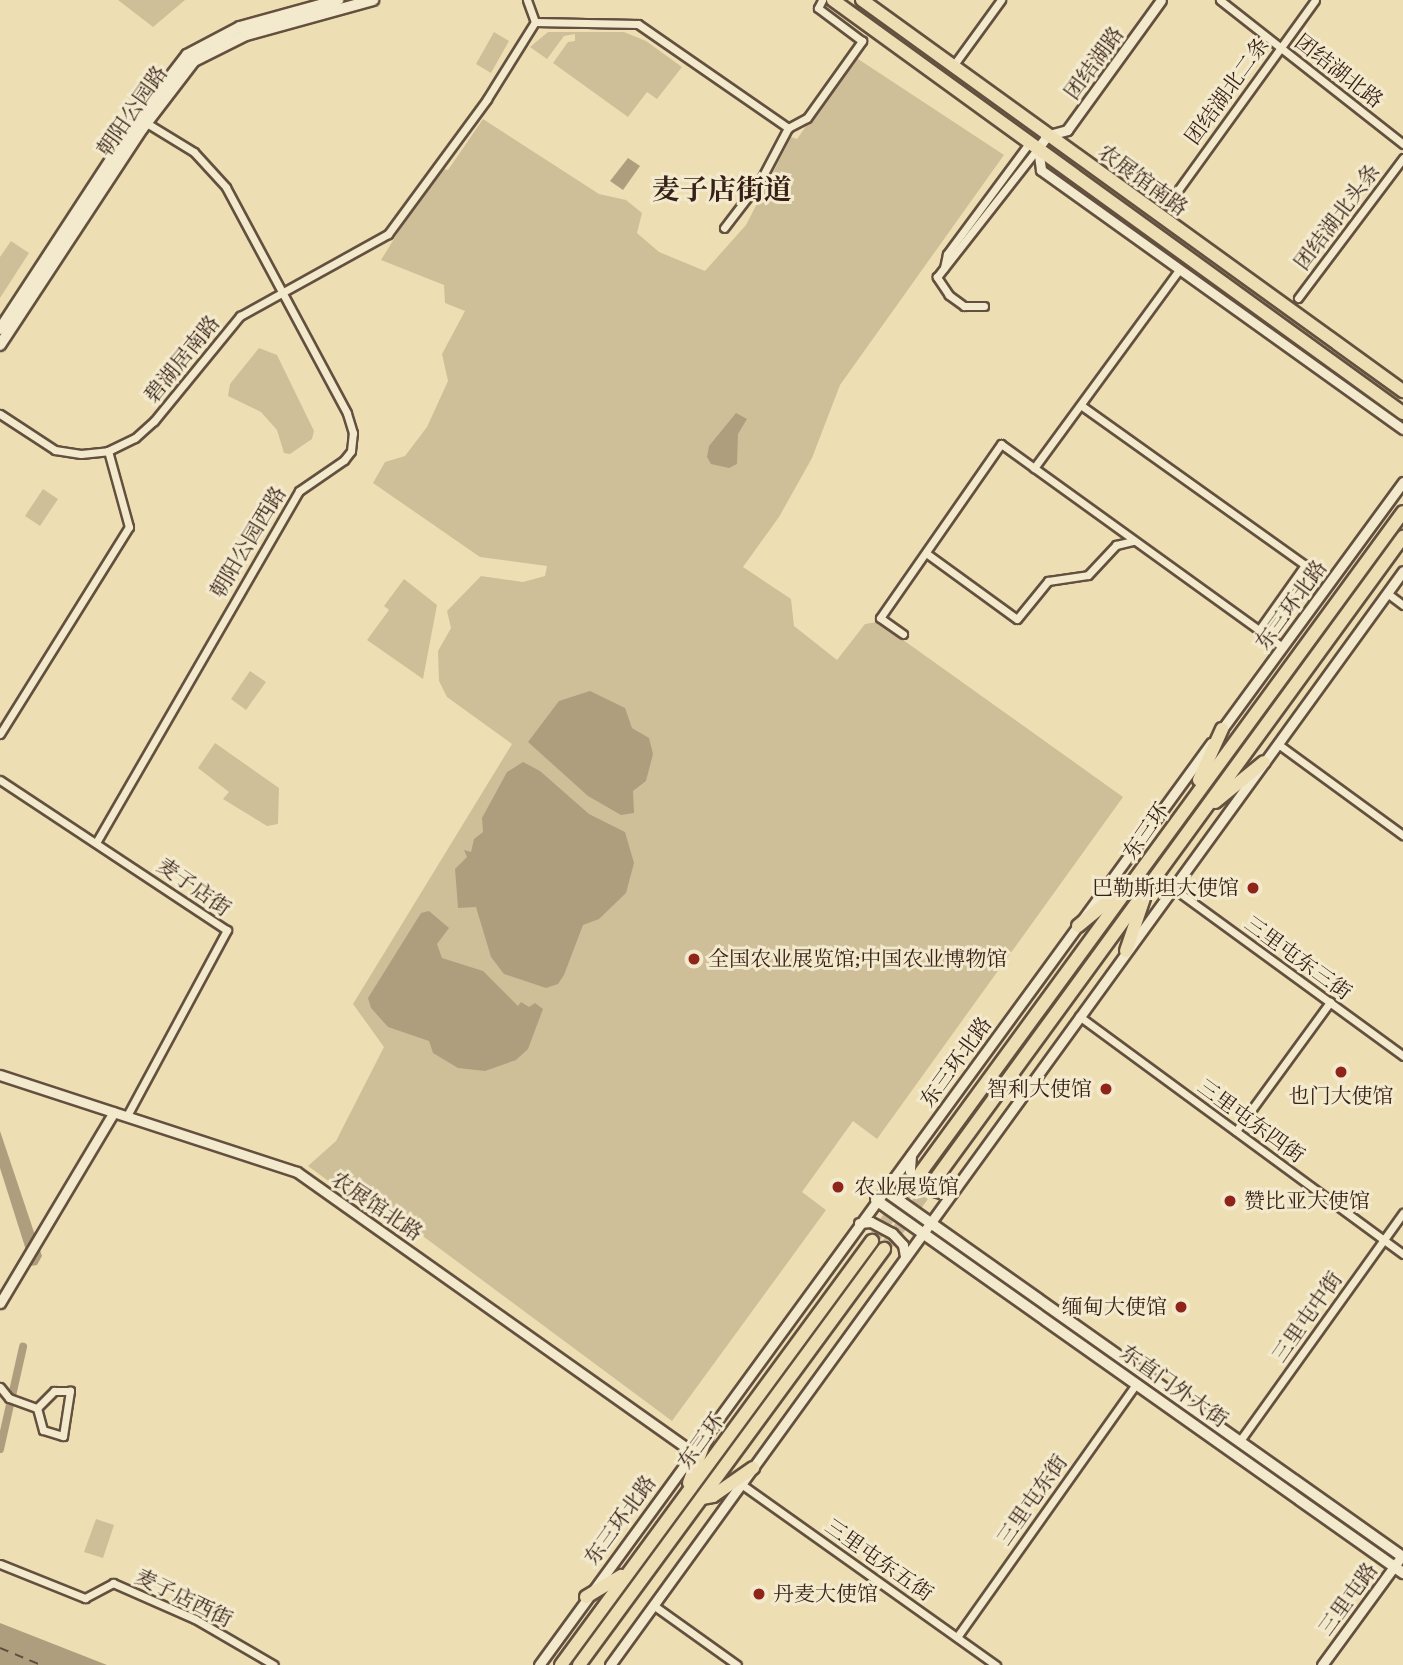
<!DOCTYPE html>
<html>
<head>
<meta charset="utf-8">
<style>
  body { margin:0 }
  #map { position:relative; width:1403px; height:1665px; overflow:hidden; background:#eddfb3; font-family:"IM FELL French Canon","Noto Serif SC",serif }
  div>[style] { position:absolute }
  [style*='--x'] { left:calc(var(--x)*1px); top:calc(var(--y)*1px); width:calc(var(--w)*1px); rotate:calc(var(--a)*1deg) }
  .green>* { inset:0; background:#cebf99 }
  .water>* { inset:0; background:#af9e7e }
  .canal>* { height:8px; margin:-4px; padding:0 4px; transform-origin:4px; border-radius:4px; background:#af9e7e }
  .ferry>* { height:2px; margin-top:-1px; transform-origin:0; background:repeating-linear-gradient(90deg,#614c3c 0 9px,transparent 0 16px) }
  .trunk-tunnel>* { height:12px; margin-top:-6px; transform-origin:0; background:repeating-linear-gradient(90deg,#c9b994 0 12px,transparent 0 18px) }
  .roads { filter:drop-shadow(2px 0 #64503f) drop-shadow(-2px 0 #64503f) drop-shadow(0 2px #64503f) drop-shadow(0 -2px #64503f) }
  .minor>* { height:7px; margin:-3.5px; padding:0 3.5px; transform-origin:3.5px; border-radius:3.5px; background:#f3eace }
  .tertiary>* { height:9px; margin:-4.5px; padding:0 4.5px; transform-origin:4.5px; border-radius:4.5px; background:#f3eace }
  .secondary>* { height:10px; margin:-5px; padding:0 5px; transform-origin:5px; border-radius:5px; background:#f3eace }
  .primary>* { height:12px; margin:-6px; padding:0 6px; transform-origin:6px; border-radius:6px; background:#eddfb3 }
  .trunk>* { height:12px; margin:-6px; padding:0 6px; transform-origin:6px; border-radius:6px; background:#eddfb3 }
  .dots>* { width:19px; height:19px; translate:-50% -50%; box-sizing:border-box; border:4px solid #f3eace; border-radius:50% }
  span { translate:-50% -50%; white-space:nowrap; text-align:center; line-height:1.15; -webkit-text-stroke:6px #f3eace; paint-order:stroke }
  .street-label { font-size:21px; color:#372018 }
  .poi-label { font-size:21px; color:#372018 }
  .right { translate:-100% -50%; text-align:right }
  .left { translate:0 -50%; text-align:left }
  .district-label { font-size:28px; color:#372018; font-weight:700 }
</style>
</head>
<body>
<div id="map">
  <div class="green">
    <i style="clip-path:polygon(118px 0,185px 0,153px 27px)"></i>
    <i style="clip-path:polygon(494px 32px,509px 41px,491px 73px,476px 64px)"></i>
    <i style="clip-path:polygon(548px 32px,624px 32px,646px 41px,682px 67px,657px 99px,647px 92px,628px 117px,553px 63px,568px 42px,575px 41px,575px 34px,564px 36px,547px 59px,530px 47px)"></i>
    <i style="clip-path:polygon(855px 57px,1004px 155px,840px 385px,812px 458px,779px 517px,743px 567px,791px 599px,794px 626px,837px 660px,865px 624px,878px 622px,1123px 797px,877px 1139px,853px 1121px,802px 1192px,826px 1210px,672px 1421px,412px 1228px,358px 1192px,353px 1199px,308px 1166px,336px 1141px,384px 1047px,353px 1004px,512px 744px,447px 697px,439px 681px,438px 651px,451px 628px,447px 611px,481px 576px,523px 582px,545px 576px,547px 566px,480px 557px,373px 483px,385px 462px,405px 456px,427px 427px,448px 381px,442px 354px,465px 311px,445px 303px,444px 285px,381px 260px,438px 168px,448px 170px,483px 119px,599px 194px,626px 200px,642px 213px,637px 233px,659px 252px,705px 271px,746px 225px,791px 137px,797px 139px)"></i>
    <i style="clip-path:polygon(11px 241px,29px 253px,0 298px,0 257px)"></i>
    <i style="clip-path:polygon(259px 348px,277px 355px,314px 431px,312px 439px,290px 454px,284px 453px,277px 430px,261px 412px,228px 396px,230px 384px)"></i>
    <i style="clip-path:polygon(43px 489px,58px 499px,40px 526px,25px 516px)"></i>
    <i style="clip-path:polygon(404px 579px,437px 605px,423px 679px,367px 640px,389px 610px,384px 606px)"></i>
    <i style="clip-path:polygon(250px 671px,266px 682px,246px 710px,231px 699px)"></i>
    <i style="clip-path:polygon(215px 743px,279px 788px,278px 824px,267px 826px,223px 799px,229px 792px,198px 768px)"></i>
    <i style="clip-path:polygon(96px 1519px,114px 1525px,103px 1558px,84px 1552px)"></i>
  </div>
  <div class="water">
    <i style="clip-path:polygon(628px 158px,640px 166px,623px 190px,610px 181px)"></i>
    <i style="clip-path:polygon(736px 413px,747px 419px,738px 434px,737px 464px,729px 468px,711px 464px,707px 457px,709px 446px)"></i>
    <i style="clip-path:polygon(590px 691px,625px 708px,632px 728px,649px 738px,653px 754px,646px 781px,633px 791px,634px 813px,621px 815px,588px 796px,528px 742px,559px 701px)"></i>
    <i style="clip-path:polygon(523px 762px,540px 771px,589px 814px,625px 832px,634px 863px,626px 893px,599px 919px,583px 925px,564px 975px,558px 984px,546px 988px,504px 974px,491px 957px,476px 907px,458px 908px,455px 869px,467px 857px,464px 850px,471px 852px,474px 839px,483px 832px,482px 818px,507px 772px)"></i>
    <i style="clip-path:polygon(429px 911px,449px 928px,437px 944px,442px 958px,483px 971px,518px 1006px,521px 1002px,529px 1007px,535px 1003px,543px 1009px,528px 1049px,516px 1060px,485px 1071px,458px 1068px,433px 1053px,429px 1041px,388px 1027px,371px 1008px,368px 998px,421px 913px)"></i>
    <i style="clip-path:polygon(0 1131px,42px 1256px,37px 1265px,31px 1266px,0 1168px)"></i>
    <i style="clip-path:polygon(0 1623px,107px 1665px,0 1665px)"></i>
  </div>
  <div class="canal">
    <i style="--x:0;--y:1449;--w:105;--a:-77.3"></i>
  </div>
  <div class="ferry">
    <i style="--x:0;--y:1648;--w:44;--a:22.5"></i>
  </div>
  <div class="trunk-tunnel">
    <i style="--x:872;--y:1241;--w:85;--a:-54.6"></i>
    <i style="--x:884;--y:1249;--w:83;--a:-53.8"></i>
  </div>
  <div class="roads">
    <div class="minor">
      <i style="--x:527;--y:0;--w:23;--a:70"></i>
      <i style="--x:535;--y:22;--w:103;--a:1.1"></i>
      <i style="--x:638;--y:24;--w:183;--a:34.7"></i>
      <i style="--x:788;--y:128;--w:60;--a:117.8"></i>
      <i style="--x:760;--y:181;--w:59;--a:127.5"></i>
      <i style="--x:1220;--y:0;--w:233;--a:38.2"></i>
      <i style="--x:953;--y:66;--w:82;--a:-54"></i>
      <i style="--x:788;--y:128;--w:21;--a:-28"></i>
      <i style="--x:807;--y:118;--w:95;--a:-54.5"></i>
      <i style="--x:862;--y:41;--w:55;--a:-143.1"></i>
      <i style="--x:818;--y:8;--w:9;--a:-63"></i>
      <i style="--x:1168;--y:204;--w:251;--a:-54.2"></i>
      <i style="--x:944;--y:268;--w:14;--a:-78"></i>
      <i style="--x:947;--y:254;--w:139;--a:-53.5"></i>
      <i style="--x:1298;--y:298;--w:175;--a:-53.1"></i>
      <i style="--x:984;--y:306;--w:20;--a:180"></i>
      <i style="--x:964;--y:306;--w:19;--a:-144"></i>
      <i style="--x:949;--y:295;--w:22;--a:-124"></i>
      <i style="--x:937;--y:277;--w:164;--a:-51.9"></i>
      <i style="--x:0;--y:414;--w:66;--a:33.2"></i>
      <i style="--x:55;--y:450;--w:26;--a:9"></i>
      <i style="--x:81;--y:454;--w:27;--a:-6"></i>
      <i style="--x:108;--y:451;--w:30;--a:-26"></i>
      <i style="--x:135;--y:438;--w:25;--a:-42"></i>
      <i style="--x:154;--y:421;--w:136;--a:-50.7"></i>
      <i style="--x:240;--y:316;--w:169;--a:-29"></i>
      <i style="--x:388;--y:234;--w:167;--a:-53.7"></i>
      <i style="--x:487;--y:99;--w:91;--a:-58.1"></i>
      <i style="--x:1034;--y:468;--w:245;--a:-53.8"></i>
      <i style="--x:926;--y:553;--w:112;--a:36"></i>
      <i style="--x:1017;--y:619;--w:49;--a:-50.8"></i>
      <i style="--x:1048;--y:581;--w:40;--a:-8.5"></i>
      <i style="--x:1088;--y:575;--w:41;--a:-47"></i>
      <i style="--x:1116;--y:545;--w:18;--a:-13"></i>
      <i style="--x:1387;--y:593;--w:20;--a:37"></i>
      <i style="--x:1259;--y:630;--w:29;--a:36"></i>
      <i style="--x:903;--y:634;--w:28;--a:-145"></i>
      <i style="--x:880;--y:618;--w:212;--a:-55.2"></i>
      <i style="--x:1001;--y:444;--w:318;--a:35.8"></i>
      <i style="--x:1259;--y:630;--w:80;--a:-54.7"></i>
      <i style="--x:1305;--y:565;--w:275;--a:-144.5"></i>
      <i style="--x:0;--y:734;--w:244;--a:-58.1"></i>
      <i style="--x:129;--y:527;--w:79;--a:-105.4"></i>
      <i style="--x:1278;--y:744;--w:155;--a:36.1"></i>
      <i style="--x:0;--y:780;--w:272;--a:33.5"></i>
      <i style="--x:227;--y:930;--w:211;--a:118.3"></i>
      <i style="--x:97;--y:841;--w:404;--a:-60"></i>
      <i style="--x:299;--y:491;--w:55;--a:-34.6"></i>
      <i style="--x:344;--y:460;--w:11;--a:-52"></i>
      <i style="--x:351;--y:451;--w:18;--a:-84"></i>
      <i style="--x:353;--y:433;--w:21;--a:-107"></i>
      <i style="--x:347;--y:413;--w:256;--a:-118.2"></i>
      <i style="--x:226;--y:187;--w:47;--a:-132.4"></i>
      <i style="--x:194;--y:152;--w:57;--a:-148.5"></i>
      <i style="--x:1173;--y:888;--w:285;--a:36.1"></i>
      <i style="--x:1079;--y:1016;--w:402;--a:36.3"></i>
      <i style="--x:1236;--y:1131;--w:160;--a:-53.9"></i>
      <i style="--x:0;--y:1387;--w:14;--a:51"></i>
      <i style="--x:9;--y:1398;--w:30;--a:20"></i>
      <i style="--x:37;--y:1408;--w:23;--a:75"></i>
      <i style="--x:43;--y:1430;--w:21;--a:17"></i>
      <i style="--x:63;--y:1436;--w:46;--a:-81.2"></i>
      <i style="--x:70;--y:1391;--w:16;--a:180"></i>
      <i style="--x:54;--y:1391;--w:24;--a:135"></i>
      <i style="--x:1239;--y:1442;--w:282;--a:-54.4"></i>
      <i style="--x:741;--y:1484;--w:313;--a:35.4"></i>
      <i style="--x:0;--y:1564;--w:92;--a:21.8"></i>
      <i style="--x:85;--y:1598;--w:32;--a:-28"></i>
      <i style="--x:113;--y:1583;--w:90;--a:23.7"></i>
      <i style="--x:195;--y:1619;--w:91;--a:30.2"></i>
      <i style="--x:653;--y:1605;--w:103;--a:35.5"></i>
      <i style="--x:957;--y:1637;--w:311;--a:-54.7"></i>
    </div>
    <div class="tertiary">
      <i style="--x:1048;--y:135;--w:16;--a:128"></i>
      <i style="--x:1038;--y:148;--w:22;--a:82"></i>
      <i style="--x:1041;--y:170;--w:445;--a:35.6"></i>
      <i style="--x:1045;--y:136;--w:23;--a:-15"></i>
      <i style="--x:1067;--y:130;--w:160;--a:-54.1"></i>
      <i style="--x:1220;--y:732;--w:310;--a:-53.8"></i>
      <i style="--x:0;--y:1075;--w:312;--a:18.1"></i>
      <i style="--x:297;--y:1172;--w:483;--a:35.3"></i>
      <i style="--x:911;--y:1155;--w:16;--a:94"></i>
      <i style="--x:910;--y:1171;--w:22;--a:51"></i>
      <i style="--x:924;--y:1188;--w:21;--a:17"></i>
      <i style="--x:944;--y:1194;--w:10;--a:-29"></i>
      <i style="--x:859;--y:1223;--w:12;--a:-5"></i>
      <i style="--x:871;--y:1222;--w:24;--a:28"></i>
      <i style="--x:892;--y:1233;--w:16;--a:47"></i>
      <i style="--x:903;--y:1245;--w:11;--a:80"></i>
      <i style="--x:0;--y:1303;--w:222;--a:-59.2"></i>
      <i style="--x:539;--y:1665;--w:1141;--a:-53.91"></i>
      <i style="--x:610;--y:1665;--w:1351;--a:-54.06"></i>
      <i style="--x:1322;--y:1665;--w:129;--a:-53.8"></i>
    </div>
    <div class="secondary">
      <i style="--x:0;--y:329;--w:245;--a:-56.8"></i>
      <i style="--x:134;--y:124;--w:87;--a:-52.5"></i>
      <i style="--x:187;--y:55;--w:60;--a:-27.8"></i>
      <i style="--x:240;--y:27;--w:102;--a:-15.4"></i>
      <i style="--x:0;--y:345;--w:258;--a:-56.7"></i>
      <i style="--x:142;--y:129;--w:86;--a:-52.6"></i>
      <i style="--x:194;--y:61;--w:58;--a:-26.6"></i>
      <i style="--x:246;--y:35;--w:132;--a:-15.4"></i>
      <i style="--x:884;--y:1190;--w:636;--a:35.27"></i>
      <i style="--x:876;--y:1200;--w:646;--a:35.29"></i>
    </div>
    <div class="primary">
      <i style="--x:833;--y:0;--w:704;--a:35.93"></i>
      <i style="--x:862;--y:0;--w:668;--a:35.86"></i>
    </div>
    <div class="trunk">
      <i style="--x:1199;--y:780;--w:56;--a:-65.7"></i>
      <i style="--x:1215;--y:802;--w:63;--a:-39.2"></i>
      <i style="--x:1078;--y:926;--w:58;--a:-39.4"></i>
      <i style="--x:1126;--y:951;--w:56;--a:-71.2"></i>
      <i style="--x:921;--y:1172;--w:817;--a:-53.86"></i>
      <i style="--x:934;--y:1181;--w:797;--a:-53.94"></i>
      <i style="--x:689;--y:1483;--w:62;--a:-69.2"></i>
      <i style="--x:702;--y:1498;--w:11;--a:-10"></i>
      <i style="--x:713;--y:1496;--w:49;--a:-35"></i>
      <i style="--x:586;--y:1597;--w:41;--a:-31"></i>
      <i style="--x:561;--y:1665;--w:526;--a:-53.74"></i>
      <i style="--x:579;--y:1665;--w:516;--a:-53.75"></i>
    </div>
  </div>
  <div class="dots">
    <i style="left:1253px;top:888px;background:#8f2418"></i>
    <i style="left:694px;top:959px;background:#8f2418"></i>
    <i style="left:1341px;top:1072px;background:#8f2418"></i>
    <i style="left:1106px;top:1089px;background:#8f2418"></i>
    <i style="left:838px;top:1187px;background:#8f2418"></i>
    <i style="left:1230px;top:1201px;background:#8f2418"></i>
    <i style="left:1181px;top:1307px;background:#8f2418"></i>
    <i style="left:759px;top:1594px;background:#8f2418"></i>
  </div>
  <div class="street-label">
    <span style="left:1094px;top:63px;rotate:-54deg">团结湖路</span>
    <span style="left:1339px;top:71px;rotate:38deg">团结湖北路</span>
    <span style="left:1227px;top:91px;rotate:-54deg">团结湖北二条</span>
    <span style="left:132px;top:111px;rotate:-55deg">朝阳公园路</span>
    <span style="left:1143px;top:180px;rotate:36deg">农展馆南路</span>
    <span style="left:1337px;top:217px;rotate:-53deg">团结湖北头条</span>
    <span style="left:182px;top:359px;rotate:-51deg">碧湖居南路</span>
    <span style="left:248px;top:542px;rotate:-59deg">朝阳公园西路</span>
    <span style="left:1291px;top:605px;rotate:-54deg">东三环北路</span>
    <span style="left:1146px;top:831px;rotate:-55deg">东三环</span>
    <span style="left:194px;top:887px;rotate:35deg">麦子店街</span>
    <span style="left:1298px;top:958px;rotate:36deg">三里屯东三街</span>
    <span style="left:956px;top:1062px;rotate:-54deg">东三环北路</span>
    <span style="left:1251px;top:1121px;rotate:36deg">三里屯东四街</span>
    <span style="left:377px;top:1206px;rotate:34deg">农展馆北路</span>
    <span style="left:1307px;top:1317px;rotate:-55deg">三里屯中街</span>
    <span style="left:1174px;top:1386px;rotate:35deg">东直门外大街</span>
    <span style="left:701px;top:1441px;rotate:-54deg">东三环</span>
    <span style="left:1032px;top:1500px;rotate:-55deg">三里屯东街</span>
    <span style="left:620px;top:1520px;rotate:-54deg">东三环北路</span>
    <span style="left:879px;top:1560px;rotate:35deg">三里屯东五街</span>
    <span style="left:184px;top:1598px;rotate:26deg">麦子店西街</span>
    <span style="left:1348px;top:1599px;rotate:-54deg">三里屯路</span>
  </div>
  <div class="poi-label">
    <span class="right" style="left:1239px;top:888px">巴勒斯坦大使馆</span>
    <span class="left" style="left:708px;top:959px">全国农业展览馆;中国农业博物馆</span>
    <span class="right" style="left:1092px;top:1089px">智利大使馆</span>
    <span style="left:1341px;top:1096px">也门大使馆</span>
    <span class="left" style="left:854px;top:1187px">农业展览馆</span>
    <span class="left" style="left:1244px;top:1201px">赞比亚大使馆</span>
    <span class="right" style="left:1167px;top:1307px">缅甸大使馆</span>
    <span class="left" style="left:773px;top:1594px">丹麦大使馆</span>
  </div>
  <div class="district-label">
    <span style="left:722px;top:190px">麦子店街道</span>
  </div>
</div>
</body>
</html>
